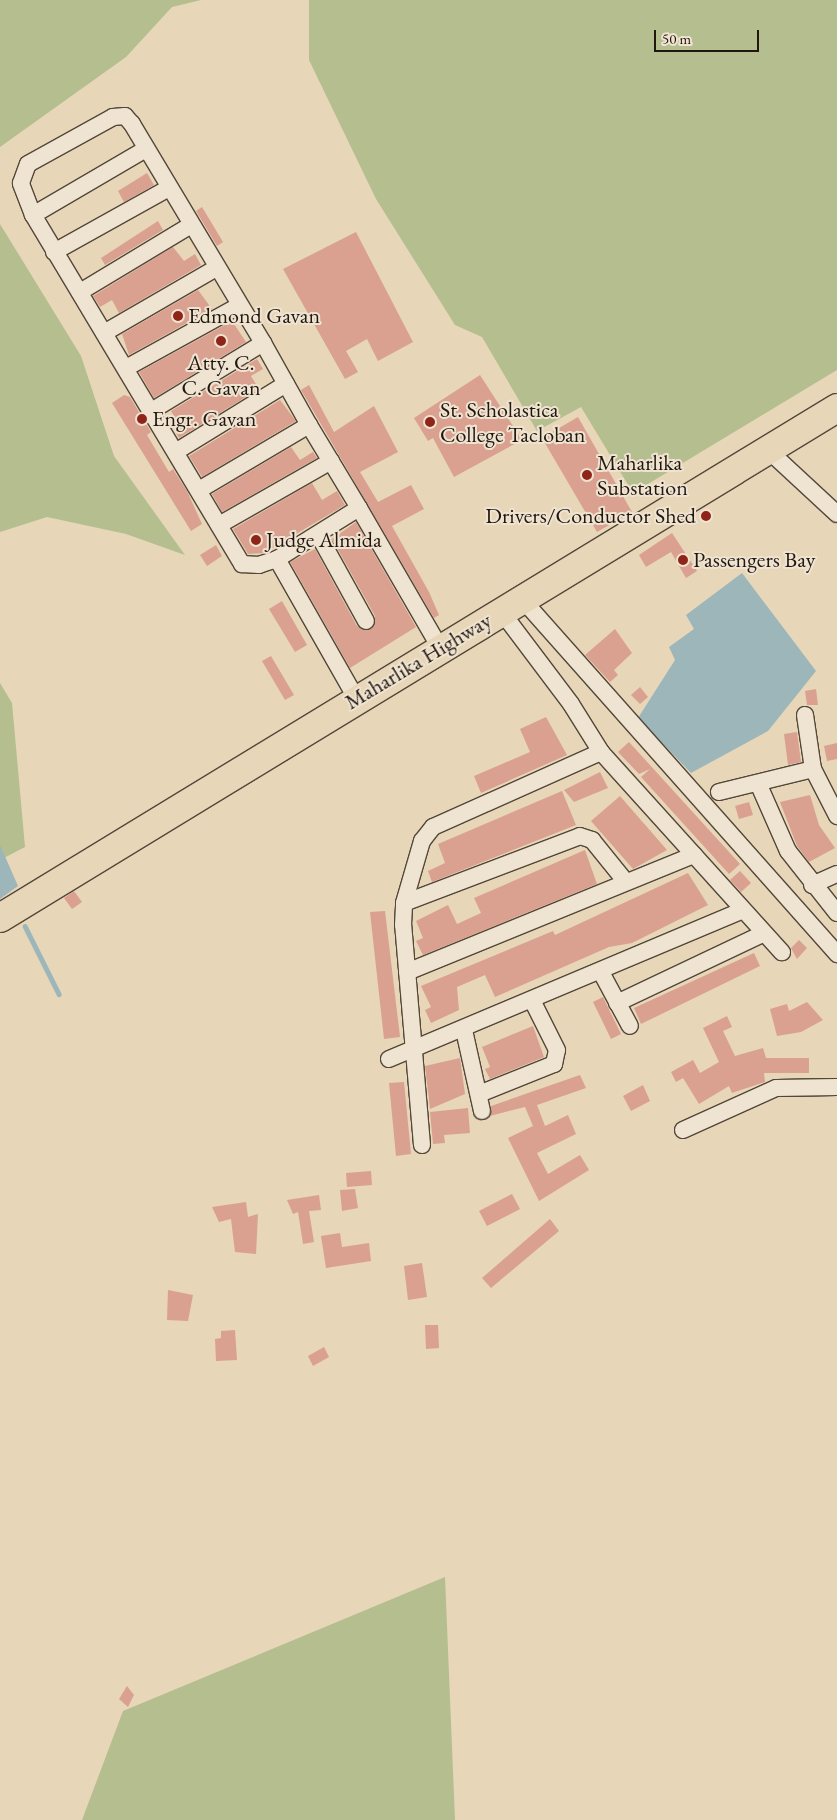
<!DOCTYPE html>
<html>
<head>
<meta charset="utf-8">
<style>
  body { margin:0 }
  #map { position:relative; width:837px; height:1820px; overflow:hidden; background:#e7d6b8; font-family:"EB Garamond",serif }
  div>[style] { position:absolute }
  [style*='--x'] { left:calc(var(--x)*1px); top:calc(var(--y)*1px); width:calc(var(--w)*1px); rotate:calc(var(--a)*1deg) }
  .green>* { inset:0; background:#b4be8f }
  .water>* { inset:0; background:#9cb6ba }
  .stream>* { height:4.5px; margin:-2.25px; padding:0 2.25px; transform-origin:2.25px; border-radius:2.25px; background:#9cb6ba }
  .building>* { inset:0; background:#daa190 }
  .roads { filter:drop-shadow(1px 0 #534739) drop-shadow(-1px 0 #534739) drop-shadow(0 1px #534739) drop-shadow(0 -1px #534739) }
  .street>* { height:16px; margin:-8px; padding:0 8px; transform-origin:8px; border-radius:8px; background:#efe4d1 }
  .highway>* { height:28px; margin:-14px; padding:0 14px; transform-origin:14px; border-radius:14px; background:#e7d6b8 }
  .dots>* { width:14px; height:14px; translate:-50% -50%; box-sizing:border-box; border:2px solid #efe4d1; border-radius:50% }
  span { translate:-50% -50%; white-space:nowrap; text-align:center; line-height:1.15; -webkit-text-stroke:4px #efe4d1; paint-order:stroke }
  .poi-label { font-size:22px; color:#22170f }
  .left { translate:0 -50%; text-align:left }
  .right { translate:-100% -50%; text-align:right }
  .street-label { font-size:22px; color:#22170f }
  .scale { position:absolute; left:654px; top:30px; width:105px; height:22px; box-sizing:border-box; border:2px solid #22170f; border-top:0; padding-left:6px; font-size:15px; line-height:18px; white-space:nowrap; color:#22170f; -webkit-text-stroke:4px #efe4d1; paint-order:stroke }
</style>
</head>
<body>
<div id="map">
  <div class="green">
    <i style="clip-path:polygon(0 0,201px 0,172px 7px,126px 57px,0 147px)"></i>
    <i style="clip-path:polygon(309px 0,837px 0,837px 370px,633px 493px,581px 407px,537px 431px,482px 337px,455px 325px,376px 199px,309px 60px)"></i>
    <i style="clip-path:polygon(0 224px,81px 356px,114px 456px,185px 555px,126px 534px,47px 517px,0 532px)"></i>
    <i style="clip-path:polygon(0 683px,12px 703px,25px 847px,0 860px)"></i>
    <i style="clip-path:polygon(445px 1577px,455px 1820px,82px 1820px,123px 1711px)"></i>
  </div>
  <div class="water">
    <i style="clip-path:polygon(742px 573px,816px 671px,768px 731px,691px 773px,638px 718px,675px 660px,669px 647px,694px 629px,686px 615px)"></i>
    <i style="clip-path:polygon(0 845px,18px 886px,0 899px)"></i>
  </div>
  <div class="stream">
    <i style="--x:25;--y:926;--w:76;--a:63.4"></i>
  </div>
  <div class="building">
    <i style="clip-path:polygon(147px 173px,154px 185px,124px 202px,118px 191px)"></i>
    <i style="clip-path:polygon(202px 207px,223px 242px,217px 246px,196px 211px)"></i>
    <i style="clip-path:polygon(158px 221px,163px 230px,105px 265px,101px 258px)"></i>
    <i style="clip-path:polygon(356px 232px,413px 342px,378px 361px,367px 339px,346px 351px,358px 372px,345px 379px,283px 269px)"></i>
    <i style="clip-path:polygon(173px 247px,184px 261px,195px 254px,201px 265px,119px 313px,112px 300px,100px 307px,93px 296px)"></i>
    <i style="clip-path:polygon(198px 290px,212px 309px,129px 355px,122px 334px)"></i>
    <i style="clip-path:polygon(232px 321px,246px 342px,154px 398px,139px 372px)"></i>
    <i style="clip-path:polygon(257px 359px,263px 369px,251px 376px,259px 389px,179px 438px,174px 429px,180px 426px,171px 411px)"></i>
    <i style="clip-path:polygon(480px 375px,522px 440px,454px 477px,433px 438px,428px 441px,414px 418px)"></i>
    <i style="clip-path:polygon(309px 385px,334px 432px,374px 406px,398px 452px,360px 472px,378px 502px,411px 485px,424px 509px,392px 526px,429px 592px,439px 615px,434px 618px,301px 390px)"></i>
    <i style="clip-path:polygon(124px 395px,130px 397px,151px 432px,147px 435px,169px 472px,173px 469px,187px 491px,202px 524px,191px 531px,112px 403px)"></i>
    <i style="clip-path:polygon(280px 400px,296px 421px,202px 477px,189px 456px)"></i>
    <i style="clip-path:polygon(578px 417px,632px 512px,597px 532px,542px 438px)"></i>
    <i style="clip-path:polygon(291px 447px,300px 460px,313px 452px,317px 458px,222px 512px,212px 494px)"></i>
    <i style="clip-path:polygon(312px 483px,322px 500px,337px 491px,345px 505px,264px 553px,248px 554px,233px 529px)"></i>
    <i style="clip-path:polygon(356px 522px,416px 627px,350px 668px,290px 562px,315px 549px,357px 626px,371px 629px,375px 616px,332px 539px)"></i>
    <i style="clip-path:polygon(672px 533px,697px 571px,686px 578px,671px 552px,646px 567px,639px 555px)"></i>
    <i style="clip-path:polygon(216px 545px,222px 556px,207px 566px,200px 555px)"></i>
    <i style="clip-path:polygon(282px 601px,307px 645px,295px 652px,269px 609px)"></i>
    <i style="clip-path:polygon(615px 629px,632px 653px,614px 670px,618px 675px,610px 682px,585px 655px)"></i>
    <i style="clip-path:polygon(271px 656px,294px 695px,285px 700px,262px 661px)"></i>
    <i style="clip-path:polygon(640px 687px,648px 697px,640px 704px,631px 695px)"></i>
    <i style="clip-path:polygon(816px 689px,818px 705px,807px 705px,805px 691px)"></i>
    <i style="clip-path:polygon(546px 717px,567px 755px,481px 793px,474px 776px,530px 752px,520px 729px)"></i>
    <i style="clip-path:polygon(797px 732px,801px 762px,788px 765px,784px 734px)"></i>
    <i style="clip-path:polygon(629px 742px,740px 864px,729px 874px,641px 777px,650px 769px,639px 774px,618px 752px)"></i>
    <i style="clip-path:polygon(837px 743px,837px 759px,827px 761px,824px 746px)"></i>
    <i style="clip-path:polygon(600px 772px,608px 788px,574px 802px,564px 790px)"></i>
    <i style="clip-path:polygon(562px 791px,576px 825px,432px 882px,428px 871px,445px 863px,438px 844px)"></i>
    <i style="clip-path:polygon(810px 795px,819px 825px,835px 848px,809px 862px,797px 846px,780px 802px)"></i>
    <i style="clip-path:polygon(620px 796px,667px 850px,633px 869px,591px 821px)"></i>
    <i style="clip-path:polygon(749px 802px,753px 815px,739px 819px,735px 806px)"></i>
    <i style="clip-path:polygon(585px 850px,597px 884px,423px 955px,416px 941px,423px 938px,416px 921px,448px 905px,457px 924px,481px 913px,474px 898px)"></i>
    <i style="clip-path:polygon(740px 871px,751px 883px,741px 892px,730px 880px)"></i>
    <i style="clip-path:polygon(688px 873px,708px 905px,632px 943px,609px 947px,495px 997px,485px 975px,457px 987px,459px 1010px,431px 1023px,425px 1010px,431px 1007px,421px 986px,553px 931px,555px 935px)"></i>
    <i style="clip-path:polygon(74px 891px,82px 902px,72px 909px,64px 898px)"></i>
    <i style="clip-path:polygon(385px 911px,400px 1037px,384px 1039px,370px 912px)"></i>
    <i style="clip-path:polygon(799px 940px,807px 948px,797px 959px,791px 948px)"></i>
    <i style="clip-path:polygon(754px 953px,760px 966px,641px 1024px,634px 1008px)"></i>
    <i style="clip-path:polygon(603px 997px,621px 1034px,611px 1039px,593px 1002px)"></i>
    <i style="clip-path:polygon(807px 1002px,823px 1020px,801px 1032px,777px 1036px,770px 1009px,787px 1004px,789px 1011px)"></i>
    <i style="clip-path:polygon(727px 1016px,732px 1027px,723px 1031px,735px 1056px,763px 1048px,766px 1058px,809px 1058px,809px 1073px,764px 1073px,765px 1082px,732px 1093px,729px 1086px,699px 1104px,683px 1078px,676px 1082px,671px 1072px,693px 1060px,700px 1073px,719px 1062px,703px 1028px)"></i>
    <i style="clip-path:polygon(533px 1026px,544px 1057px,490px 1079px,485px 1069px,490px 1067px,482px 1047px)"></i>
    <i style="clip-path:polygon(460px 1058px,465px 1094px,430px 1109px,425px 1066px)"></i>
    <i style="clip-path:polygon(580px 1075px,586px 1088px,537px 1105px,545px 1126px,568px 1115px,576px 1134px,537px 1153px,548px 1174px,580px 1155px,589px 1170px,539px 1201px,508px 1138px,533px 1126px,525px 1107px,490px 1116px,491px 1106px)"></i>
    <i style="clip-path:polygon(404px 1082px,411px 1154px,396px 1156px,389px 1083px)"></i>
    <i style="clip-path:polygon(643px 1085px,650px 1101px,631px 1111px,623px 1096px)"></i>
    <i style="clip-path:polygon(468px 1108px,470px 1133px,444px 1135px,445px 1143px,433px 1144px,430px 1112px)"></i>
    <i style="clip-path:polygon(371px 1171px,372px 1185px,347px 1187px,346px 1173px)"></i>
    <i style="clip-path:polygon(355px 1189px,358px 1208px,342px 1211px,340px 1190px)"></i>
    <i style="clip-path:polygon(512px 1194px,520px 1209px,487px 1226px,479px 1211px)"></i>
    <i style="clip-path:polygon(319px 1195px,321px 1210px,309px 1211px,314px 1242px,303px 1244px,298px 1212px,293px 1214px,287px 1200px)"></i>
    <i style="clip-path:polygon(246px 1202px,248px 1217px,258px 1214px,256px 1254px,235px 1252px,231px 1219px,219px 1222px,212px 1207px)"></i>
    <i style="clip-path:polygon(550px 1219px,559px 1231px,491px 1288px,482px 1278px)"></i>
    <i style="clip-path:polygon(340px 1233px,342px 1247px,369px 1243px,371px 1261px,326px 1268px,321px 1236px)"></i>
    <i style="clip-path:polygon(422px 1263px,427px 1297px,408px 1300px,404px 1266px)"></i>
    <i style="clip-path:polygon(168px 1290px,193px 1295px,188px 1321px,167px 1320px)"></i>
    <i style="clip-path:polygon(425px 1325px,438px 1325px,439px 1348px,426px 1349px)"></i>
    <i style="clip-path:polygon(235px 1330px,237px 1360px,216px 1361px,215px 1339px,221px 1338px,221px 1331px)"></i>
    <i style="clip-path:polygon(324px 1347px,329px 1357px,313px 1366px,308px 1356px)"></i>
    <i style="clip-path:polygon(127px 1686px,134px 1695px,128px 1707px,119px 1699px)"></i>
  </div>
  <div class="roads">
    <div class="street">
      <i style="--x:33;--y:215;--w:131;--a:-30.3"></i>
      <i style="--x:54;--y:252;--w:132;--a:-29.1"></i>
      <i style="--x:80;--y:292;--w:130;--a:-31.1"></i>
      <i style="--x:104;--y:333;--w:129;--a:-30.1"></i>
      <i style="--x:126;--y:368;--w:130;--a:-28.9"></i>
      <i style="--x:153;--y:410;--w:129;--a:-31.3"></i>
      <i style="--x:768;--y:450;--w:94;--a:42.8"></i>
      <i style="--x:177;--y:451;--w:128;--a:-31.6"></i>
      <i style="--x:199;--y:490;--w:128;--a:-30.6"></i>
      <i style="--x:359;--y:508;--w:97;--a:148.1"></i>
      <i style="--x:277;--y:559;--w:19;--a:162"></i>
      <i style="--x:259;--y:565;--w:17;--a:-177"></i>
      <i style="--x:242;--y:564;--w:407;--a:-120.9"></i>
      <i style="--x:33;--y:215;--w:34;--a:-111"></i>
      <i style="--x:21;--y:183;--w:20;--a:-70"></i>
      <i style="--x:28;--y:164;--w:97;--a:-28.9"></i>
      <i style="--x:113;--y:117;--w:12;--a:-5"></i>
      <i style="--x:125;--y:116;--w:11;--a:49"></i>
      <i style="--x:132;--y:124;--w:255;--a:59.1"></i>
      <i style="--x:263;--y:343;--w:94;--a:60.7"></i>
      <i style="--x:309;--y:425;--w:97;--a:58.9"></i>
      <i style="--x:359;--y:508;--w:162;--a:59.9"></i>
      <i style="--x:219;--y:525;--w:129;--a:-29.7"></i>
      <i style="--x:319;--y:536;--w:97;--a:61.1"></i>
      <i style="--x:277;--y:559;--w:160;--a:60.4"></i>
      <i style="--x:522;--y:599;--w:475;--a:48.4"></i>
      <i style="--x:501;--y:611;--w:116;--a:53"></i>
      <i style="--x:571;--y:704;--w:57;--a:58"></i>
      <i style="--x:601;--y:752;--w:270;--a:47.9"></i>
      <i style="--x:805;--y:715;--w:55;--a:81.6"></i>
      <i style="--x:813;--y:769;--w:53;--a:62.9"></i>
      <i style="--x:758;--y:783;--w:74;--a:66.2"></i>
      <i style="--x:788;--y:851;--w:79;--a:51.7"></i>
      <i style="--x:719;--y:792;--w:97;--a:-13.7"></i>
      <i style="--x:812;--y:885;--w:27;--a:-24"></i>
      <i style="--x:404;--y:903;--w:188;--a:-20.8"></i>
      <i style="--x:580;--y:836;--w:13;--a:18"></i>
      <i style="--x:592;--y:840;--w:54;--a:51"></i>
      <i style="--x:407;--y:972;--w:310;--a:-22.2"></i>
      <i style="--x:601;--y:972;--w:61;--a:61.8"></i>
      <i style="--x:617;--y:1003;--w:161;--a:-25.4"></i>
      <i style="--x:464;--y:1030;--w:83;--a:77.5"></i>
      <i style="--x:389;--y:1059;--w:384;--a:-22.8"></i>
      <i style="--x:479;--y:1094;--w:81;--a:-21.8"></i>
      <i style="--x:554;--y:1064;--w:14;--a:-78"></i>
      <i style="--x:557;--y:1050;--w:54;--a:-116.6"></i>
      <i style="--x:683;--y:1130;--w:102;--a:-24.3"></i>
      <i style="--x:776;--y:1088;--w:61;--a:-0.9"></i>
      <i style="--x:422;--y:1145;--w:221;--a:-94.9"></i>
      <i style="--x:403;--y:925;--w:22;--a:-87"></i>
      <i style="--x:404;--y:903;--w:65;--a:-73.8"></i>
      <i style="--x:422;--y:841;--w:18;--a:-52"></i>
      <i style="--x:433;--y:827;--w:184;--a:-24.1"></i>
    </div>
    <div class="highway">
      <i style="--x:0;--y:918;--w:980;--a:-31.35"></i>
    </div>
  </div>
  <div class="dots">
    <i style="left:178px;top:316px;background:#8f2418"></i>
    <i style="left:221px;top:341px;background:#8f2418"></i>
    <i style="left:142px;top:419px;background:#8f2418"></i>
    <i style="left:430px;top:422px;background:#8f2418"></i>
    <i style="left:587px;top:475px;background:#8f2418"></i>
    <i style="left:706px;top:516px;background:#8f2418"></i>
    <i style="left:256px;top:540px;background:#8f2418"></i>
    <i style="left:683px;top:560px;background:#8f2418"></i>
  </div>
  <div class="poi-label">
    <span class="left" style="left:188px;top:316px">Edmond Gavan</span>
    <span style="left:221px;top:375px">Atty. C.<br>C. Gavan</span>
    <span class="left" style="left:440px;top:422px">St. Scholastica<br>College Tacloban</span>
    <span class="left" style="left:152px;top:419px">Engr. Gavan</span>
    <span class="left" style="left:597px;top:475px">Maharlika<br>Substation</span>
    <span class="right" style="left:696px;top:516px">Drivers/Conductor Shed</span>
    <span class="left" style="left:266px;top:540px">Judge Almida</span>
    <span class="left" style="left:693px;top:560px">Passengers Bay</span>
  </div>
  <div class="street-label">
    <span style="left:418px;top:661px;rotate:-31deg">Maharlika Highway</span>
  </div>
  <div class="scale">50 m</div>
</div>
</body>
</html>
